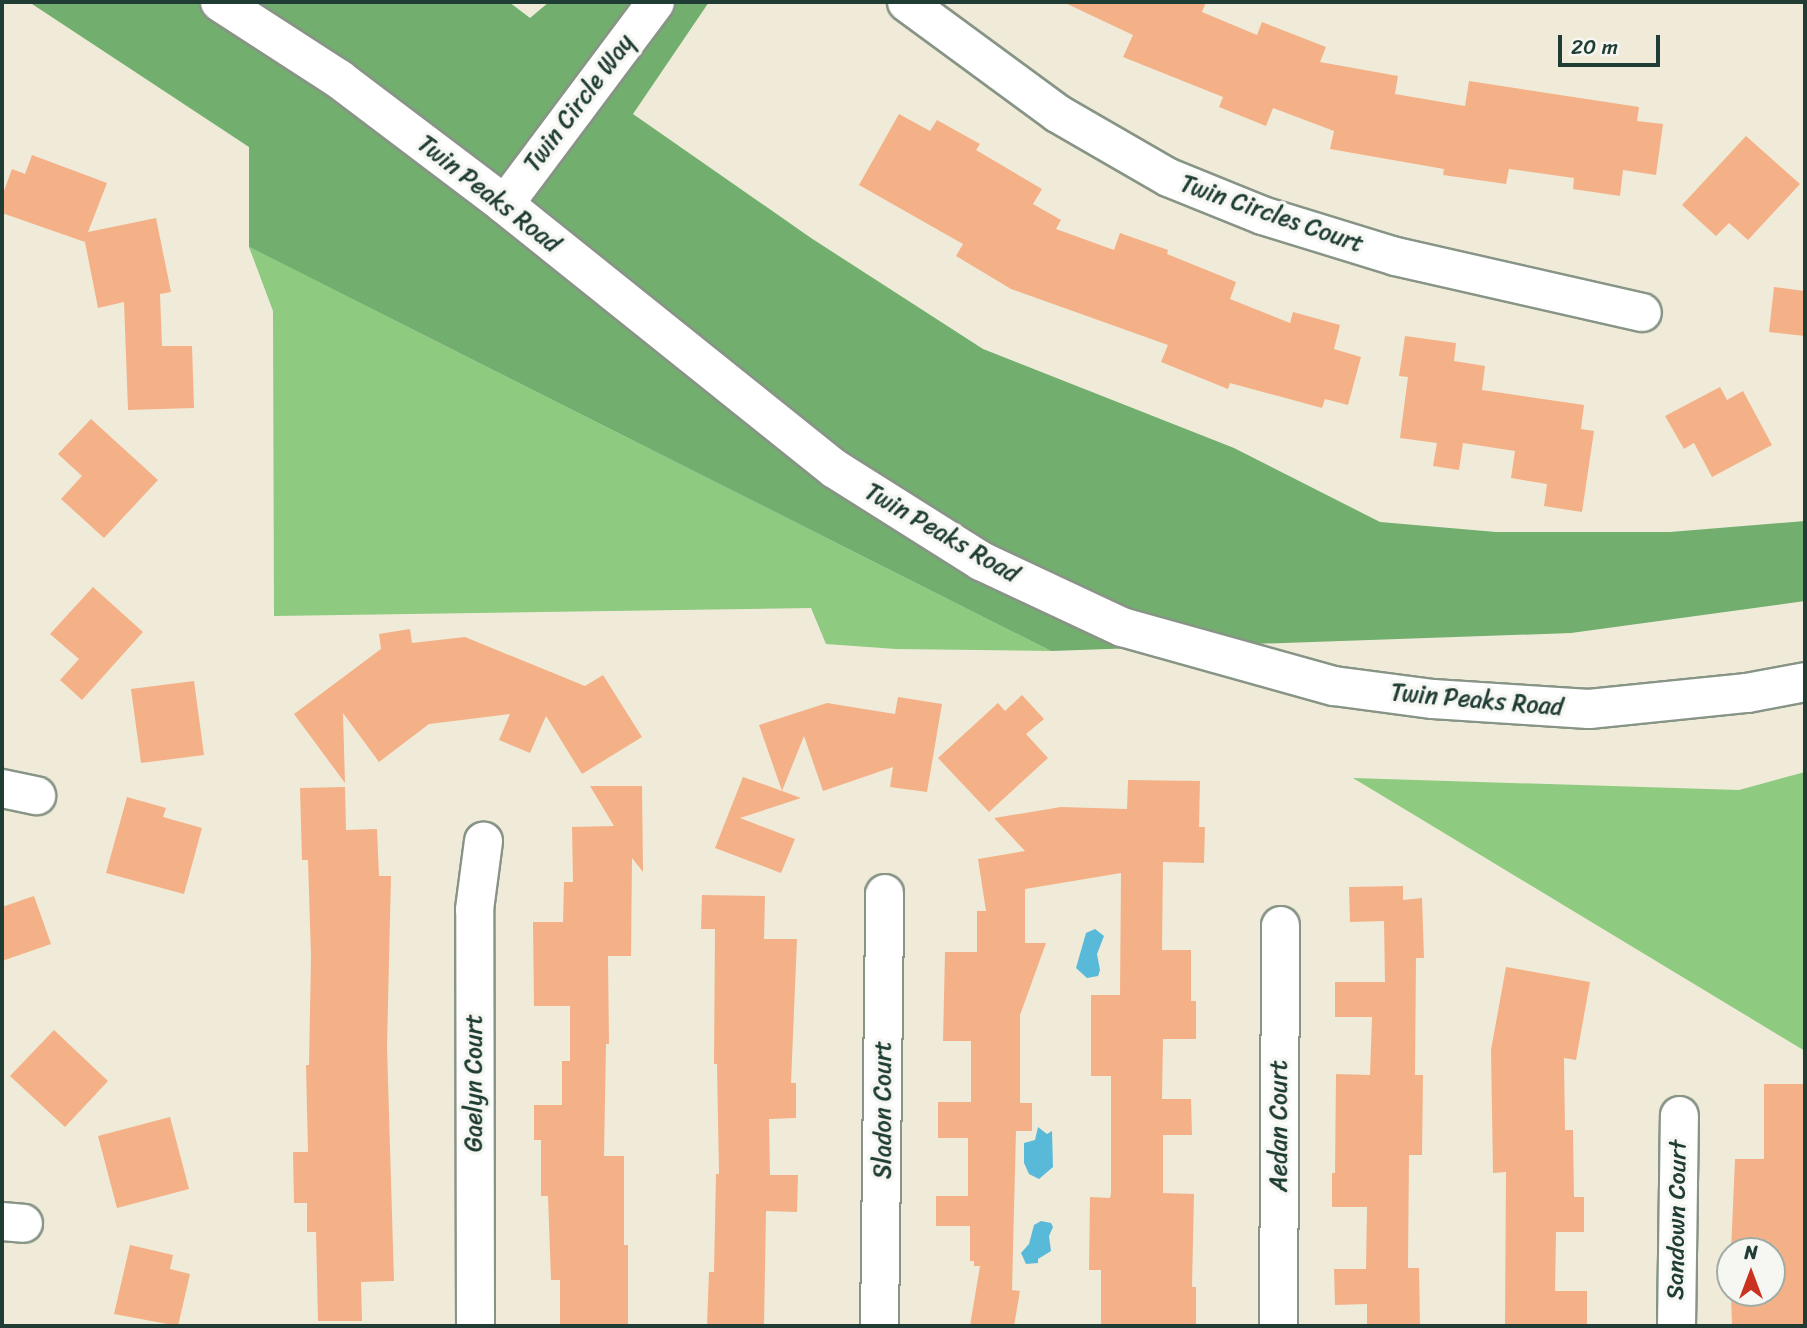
<!DOCTYPE html>
<html>
<head>
<meta charset="utf-8">
<style>
  body { margin:0 }
  #map { position:relative; width:1807px; height:1328px; overflow:hidden; background:#efebd8; font-family:Sriracha,sans-serif }
  div>[style] { position:absolute }
  [style*='--x'] { left:calc(var(--x)*1px); top:calc(var(--y)*1px); width:calc(var(--w)*1px); rotate:calc(var(--a)*1deg) }
  .green>* { inset:0; background:#8eca7f }
  .forest>* { inset:0; background:#72ae6e }
  .water>* { inset:0; background:#59b9d8 }
  .building>* { inset:0; background:#f4b187 }
  .roads { filter:drop-shadow(2px 0 #879486) drop-shadow(-2px 0 #879486) drop-shadow(0 2px #879486) drop-shadow(0 -2px #879486) }
  .minor>* { height:37px; margin:-18.5px; padding:0 18.5px; transform-origin:18.5px; border-radius:18.5px; background:#fff }
  .primary>* { height:38px; margin:-19px; padding:0 19px; transform-origin:19px; border-radius:19px; background:#fff }
  span { translate:-50% -50%; white-space:nowrap; text-align:center; line-height:1.15; -webkit-text-stroke:7px #f6f6f2; paint-order:stroke }
  .street-label { font-size:24px; color:#1f3d34 }
  .frame { position:absolute; inset:0; border:4px solid #1f3d34; pointer-events:none }
  .north { position:absolute; left:1716px; top:1237px; width:70px; height:70px; box-sizing:border-box; background:#f6f6f2; border:2px solid #a0aca6; border-radius:50%; rotate:0deg; font-size:19px; font-weight:700; line-height:28px; text-align:center; color:#1f3d34 }
  .north::after { content:''; display:block; margin:auto; width:24px; height:32px; background:#c8321e; clip-path:polygon(50% 0,100% 100%,50% 72%,0 100%) }
  .scale { position:absolute; left:1558px; top:35px; width:102px; height:32px; box-sizing:border-box; border:4px solid #1f3d34; border-top:0; padding-left:9px; font-size:21px; line-height:24px; white-space:nowrap; color:#1f3d34; -webkit-text-stroke:5px #f6f6f2; paint-order:stroke }
</style>
</head>
<body>
<div id="map">
  <div class="green">
    <i style="clip-path:polygon(249px 247px,1051px 651px,896px 649px,826px 644px,811px 608px,274px 616px,273px 311px)"></i>
    <i style="clip-path:polygon(1805px 772px,1805px 1051px,1353px 778px,1739px 790px)"></i>
  </div>
  <div class="forest">
    <i style="clip-path:polygon(29px 2px,509px 2px,530px 18px,549px 2px,709px 2px,633px 114px,811px 238px,983px 349px,1234px 448px,1380px 522px,1496px 532px,1670px 532px,1805px 521px,1805px 601px,1571px 633px,1051px 651px,249px 247px,249px 147px)"></i>
  </div>
  <div class="water">
    <i style="clip-path:polygon(1095px 929px,1104px 936px,1097px 954px,1100px 970px,1098px 976px,1087px 978px,1076px 968px,1086px 933px)"></i>
    <i style="clip-path:polygon(1038px 1127px,1047px 1134px,1052px 1131px,1053px 1167px,1039px 1179px,1029px 1174px,1024px 1163px,1024px 1143px,1035px 1140px)"></i>
    <i style="clip-path:polygon(1041px 1221px,1051px 1223px,1053px 1227px,1049px 1236px,1051px 1251px,1038px 1259px,1038px 1263px,1026px 1264px,1021px 1253px,1029px 1244px,1034px 1225px)"></i>
  </div>
  <div class="building">
    <i style="clip-path:polygon(1063px 2px,1206px 2px,1202px 12px,1257px 35px,1262px 22px,1326px 47px,1320px 62px,1398px 76px,1395px 94px,1465px 106px,1469px 81px,1639px 107px,1637px 121px,1663px 124px,1656px 175px,1623px 170px,1620px 196px,1573px 189px,1574px 178px,1509px 169px,1506px 184px,1443px 175px,1444px 169px,1330px 149px,1334px 131px,1273px 108px,1266px 126px,1219px 107px,1223px 97px,1123px 57px,1133px 35px)"></i>
    <i style="clip-path:polygon(899px 114px,930px 131px,937px 120px,980px 144px,976px 150px,1042px 189px,1033px 204px,1061px 220px,1056px 229px,1114px 250px,1120px 233px,1168px 250px,1167px 254px,1236px 282px,1230px 299px,1290px 323px,1293px 312px,1340px 325px,1334px 349px,1361px 357px,1348px 405px,1325px 399px,1322px 408px,1230px 383px,1228px 389px,1161px 362px,1168px 345px,1011px 289px,956px 256px,963px 244px,859px 185px)"></i>
    <i style="clip-path:polygon(1746px 136px,1800px 184px,1748px 240px,1729px 223px,1716px 236px,1682px 205px)"></i>
    <i style="clip-path:polygon(32px 155px,107px 183px,88px 232px,156px 218px,171px 292px,160px 294px,162px 346px,192px 346px,194px 408px,128px 410px,124px 302px,98px 308px,85px 242px,2px 213px,2px 196px,12px 169px,25px 174px)"></i>
    <i style="clip-path:polygon(1774px 287px,1805px 291px,1805px 336px,1769px 332px)"></i>
    <i style="clip-path:polygon(1405px 336px,1456px 343px,1454px 361px,1485px 366px,1482px 390px,1584px 405px,1581px 429px,1594px 431px,1582px 512px,1544px 506px,1547px 484px,1511px 478px,1515px 451px,1463px 443px,1459px 470px,1433px 466px,1437px 443px,1400px 438px,1408px 377px,1399px 376px)"></i>
    <i style="clip-path:polygon(1720px 387px,1727px 400px,1743px 391px,1772px 445px,1712px 477px,1694px 443px,1684px 449px,1665px 416px)"></i>
    <i style="clip-path:polygon(91px 419px,158px 480px,104px 538px,61px 499px,82px 476px,58px 454px)"></i>
    <i style="clip-path:polygon(93px 587px,143px 632px,82px 700px,60px 680px,79px 659px,50px 634px)"></i>
    <i style="clip-path:polygon(410px 629px,412px 643px,465px 637px,585px 686px,603px 675px,642px 737px,582px 774px,546px 716px,530px 753px,499px 740px,510px 714px,429px 724px,379px 762px,343px 713px,345px 783px,294px 714px,381px 649px,379px 634px)"></i>
    <i style="clip-path:polygon(194px 681px,204px 755px,141px 763px,131px 689px)"></i>
    <i style="clip-path:polygon(1022px 695px,1044px 719px,1026px 734px,1048px 758px,989px 812px,938px 758px,998px 703px,1005px 711px)"></i>
    <i style="clip-path:polygon(898px 697px,942px 704px,927px 792px,890px 787px,893px 767px,823px 791px,804px 736px,782px 791px,801px 798px,740px 818px,795px 839px,781px 873px,715px 848px,743px 777px,782px 791px,759px 725px,827px 703px,895px 714px)"></i>
    <i style="clip-path:polygon(1128px 780px,1200px 781px,1199px 827px,1205px 827px,1204px 863px,1163px 862px,1162px 950px,1191px 950px,1191px 1001px,1196px 1001px,1196px 1039px,1163px 1039px,1162px 1099px,1191px 1099px,1192px 1135px,1163px 1135px,1163px 1193px,1194px 1194px,1192px 1287px,1196px 1287px,1196px 1326px,1101px 1326px,1101px 1270px,1089px 1270px,1090px 1197px,1110px 1198px,1111px 1193px,1111px 1076px,1091px 1076px,1091px 995px,1120px 995px,1121px 873px,1025px 889px,1025px 943px,1046px 943px,1020px 1015px,1020px 1103px,1032px 1103px,1032px 1131px,1016px 1131px,1012px 1290px,1020px 1291px,1014px 1326px,970px 1326px,980px 1266px,974px 1266px,974px 1261px,970px 1261px,970px 1226px,936px 1226px,936px 1196px,968px 1196px,968px 1138px,938px 1138px,938px 1102px,971px 1102px,971px 1041px,943px 1041px,945px 952px,977px 952px,977px 911px,986px 911px,978px 859px,1025px 851px,994px 818px,1061px 807px,1127px 809px)"></i>
    <i style="clip-path:polygon(590px 786px,642px 786px,643px 872px,632px 858px,631px 956px,608px 956px,609px 1044px,606px 1044px,604px 1156px,624px 1156px,624px 1245px,628px 1245px,628px 1324px,560px 1324px,560px 1280px,551px 1280px,548px 1196px,541px 1196px,541px 1140px,534px 1140px,534px 1105px,562px 1105px,562px 1061px,570px 1061px,570px 1006px,534px 1006px,533px 922px,563px 922px,564px 882px,573px 882px,572px 827px,614px 826px)"></i>
    <i style="clip-path:polygon(345px 787px,346px 830px,377px 829px,379px 876px,391px 876px,387px 1046px,394px 1281px,361px 1282px,362px 1321px,318px 1321px,316px 1232px,307px 1232px,307px 1203px,294px 1203px,293px 1152px,308px 1152px,306px 1065px,309px 1065px,311px 957px,308px 860px,302px 860px,300px 788px)"></i>
    <i style="clip-path:polygon(127px 797px,166px 808px,163px 817px,202px 828px,184px 894px,106px 873px)"></i>
    <i style="clip-path:polygon(1403px 886px,1403px 900px,1422px 898px,1424px 958px,1416px 958px,1415px 1075px,1423px 1075px,1422px 1155px,1409px 1155px,1408px 1268px,1419px 1268px,1420px 1326px,1367px 1326px,1367px 1304px,1335px 1305px,1334px 1269px,1366px 1269px,1367px 1207px,1332px 1207px,1332px 1173px,1335px 1173px,1336px 1074px,1370px 1075px,1372px 1017px,1335px 1017px,1335px 982px,1385px 982px,1384px 921px,1350px 922px,1349px 887px)"></i>
    <i style="clip-path:polygon(702px 895px,765px 896px,764px 939px,797px 939px,791px 1083px,796px 1083px,796px 1118px,769px 1119px,770px 1175px,798px 1175px,797px 1212px,766px 1211px,764px 1326px,707px 1326px,709px 1272px,714px 1272px,716px 1174px,719px 1174px,717px 1064px,714px 1064px,715px 929px,701px 929px)"></i>
    <i style="clip-path:polygon(34px 896px,51px 944px,2px 961px,2px 907px)"></i>
    <i style="clip-path:polygon(1506px 967px,1590px 982px,1576px 1060px,1564px 1058px,1565px 1130px,1573px 1130px,1574px 1197px,1584px 1197px,1584px 1232px,1556px 1232px,1555px 1291px,1587px 1291px,1587px 1326px,1505px 1326px,1506px 1172px,1493px 1173px,1491px 1050px)"></i>
    <i style="clip-path:polygon(54px 1030px,108px 1081px,65px 1127px,10px 1076px)"></i>
    <i style="clip-path:polygon(1764px 1084px,1805px 1084px,1805px 1326px,1732px 1326px,1731px 1293px,1772px 1293px,1772px 1251px,1731px 1251px,1735px 1159px,1764px 1159px)"></i>
    <i style="clip-path:polygon(170px 1117px,189px 1189px,117px 1208px,98px 1136px)"></i>
    <i style="clip-path:polygon(130px 1245px,173px 1255px,170px 1269px,190px 1274px,178px 1326px,114px 1314px)"></i>
  </div>
  <div class="roads">
    <div class="minor">
      <i style="--x:906;--y:2;--w:187;--a:36.3"></i>
      <i style="--x:1057;--y:113;--w:128;--a:30"></i>
      <i style="--x:1168;--y:177;--w:101;--a:22"></i>
      <i style="--x:1262;--y:215;--w:139;--a:17.1"></i>
      <i style="--x:1395;--y:256;--w:253;--a:12.8"></i>
      <i style="--x:504;--y:204;--w:252;--a:-53.2"></i>
      <i style="--x:2;--y:788;--w:35;--a:12"></i>
      <i style="--x:2;--y:1221;--w:21;--a:5"></i>
      <i style="--x:475;--y:1326;--w:417;--a:-90.1"></i>
      <i style="--x:474;--y:909;--w:69;--a:-82.5"></i>
      <i style="--x:879;--y:1326;--w:433;--a:-89.3"></i>
      <i style="--x:1278;--y:1326;--w:401;--a:-89.7"></i>
      <i style="--x:1676;--y:1326;--w:211;--a:-89.2"></i>
    </div>
    <div class="primary">
      <i style="--x:220;--y:2;--w:142;--a:32.9"></i>
      <i style="--x:339;--y:79;--w:207;--a:37.1"></i>
      <i style="--x:504;--y:204;--w:424;--a:38.7"></i>
      <i style="--x:835;--y:469;--w:173;--a:32.2"></i>
      <i style="--x:981;--y:561;--w:156;--a:25.1"></i>
      <i style="--x:1122;--y:627;--w:220;--a:15.6"></i>
      <i style="--x:1334;--y:686;--w:100;--a:7.5"></i>
      <i style="--x:1433;--y:699;--w:156;--a:3.7"></i>
      <i style="--x:1589;--y:709;--w:159;--a:-5.8"></i>
      <i style="--x:1747;--y:693;--w:59;--a:-10.7"></i>
    </div>
  </div>
  <div class="street-label">
    <span style="left:579px;top:103px;rotate:-53deg">Twin Circle Way</span>
    <span style="left:489px;top:194px;rotate:38deg">Twin Peaks Road</span>
    <span style="left:1272px;top:214px;rotate:19deg">Twin Circles Court</span>
    <span style="left:942px;top:533px;rotate:30deg">Twin Peaks Road</span>
    <span style="left:1477px;top:700px;rotate:5deg">Twin Peaks Road</span>
    <span style="left:474px;top:1083px;rotate:-90deg">Gaelyn Court</span>
    <span style="left:883px;top:1110px;rotate:-90deg">Sladon Court</span>
    <span style="left:1279px;top:1126px;rotate:-90deg">Aedan Court</span>
    <span style="left:1677px;top:1220px;rotate:-89deg">Sandown Court</span>
  </div>
  <div class="frame"></div>
  <div class="north">N</div>
  <div class="scale">20 m</div>
</div>
</body>
</html>
